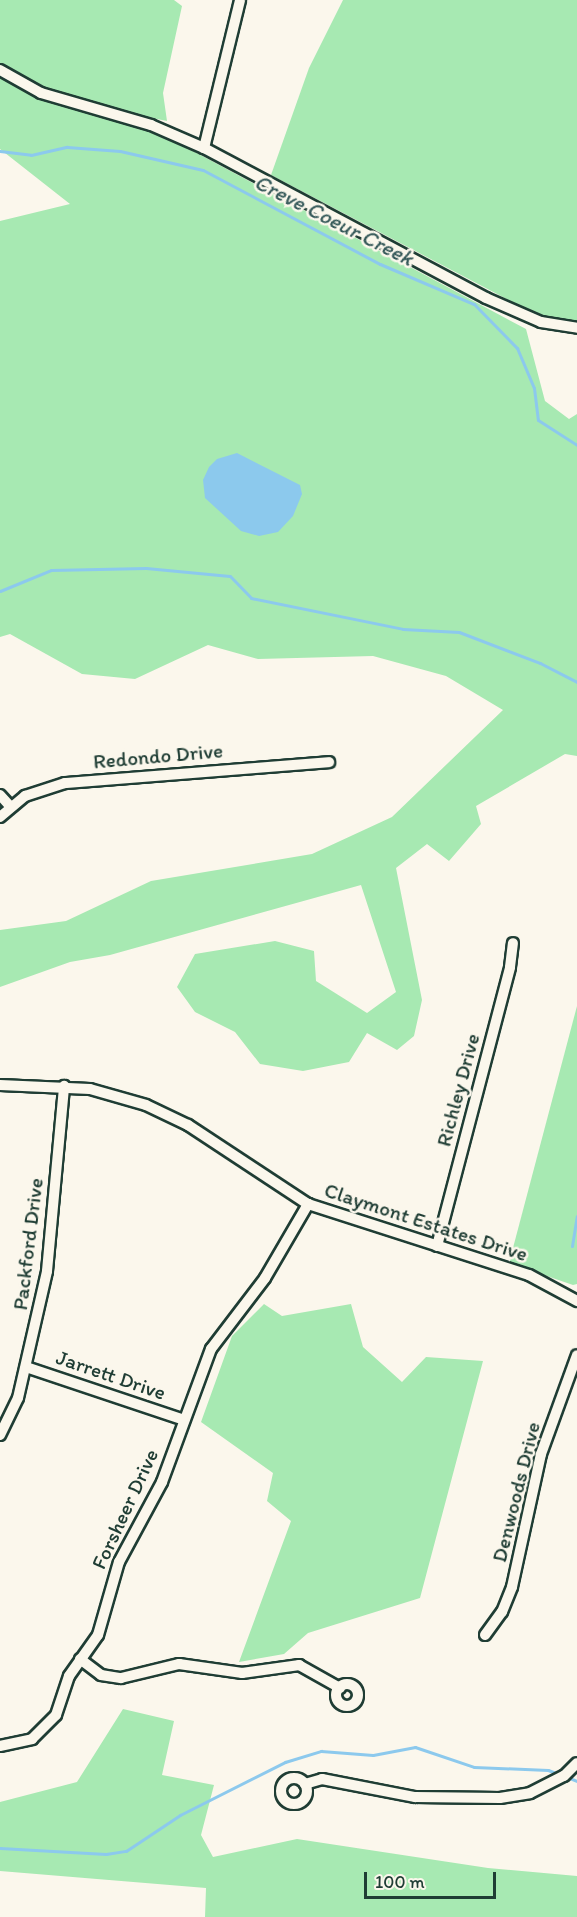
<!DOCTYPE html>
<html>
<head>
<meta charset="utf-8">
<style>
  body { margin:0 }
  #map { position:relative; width:577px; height:1917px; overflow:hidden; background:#fbf7ec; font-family:Itim,sans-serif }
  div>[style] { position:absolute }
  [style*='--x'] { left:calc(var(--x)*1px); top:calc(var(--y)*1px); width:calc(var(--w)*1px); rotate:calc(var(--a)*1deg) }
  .green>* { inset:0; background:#a7e9b2 }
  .water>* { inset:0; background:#8cc9ed }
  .stream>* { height:3px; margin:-1.5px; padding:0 1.5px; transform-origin:1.5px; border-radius:1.5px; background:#8cc9ed }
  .roads { filter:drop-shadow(2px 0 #1f3d34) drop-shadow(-2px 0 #1f3d34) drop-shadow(0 2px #1f3d34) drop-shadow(0 -2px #1f3d34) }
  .minor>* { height:10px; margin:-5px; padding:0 5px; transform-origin:5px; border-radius:5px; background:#fbf7ec }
  .minor>.ring { margin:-5px; padding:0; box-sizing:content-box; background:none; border:10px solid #fbf7ec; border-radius:50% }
  span { translate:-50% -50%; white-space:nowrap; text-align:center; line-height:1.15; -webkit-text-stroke:5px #fbf7ec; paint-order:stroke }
  .street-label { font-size:21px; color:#1f3d34 }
  .water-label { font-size:22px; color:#355959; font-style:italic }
  .scale { position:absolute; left:364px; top:1872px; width:132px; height:27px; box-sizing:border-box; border:3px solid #1f3d34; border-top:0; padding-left:8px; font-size:18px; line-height:21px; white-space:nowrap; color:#1f3d34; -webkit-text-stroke:4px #fbf7ec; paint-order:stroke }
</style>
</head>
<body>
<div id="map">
  <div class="green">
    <i style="clip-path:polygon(0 0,174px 0,182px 6px,163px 93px,167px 121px,142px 116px,139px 128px,180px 144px,526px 329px,545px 401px,569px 419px,577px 414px,577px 756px,565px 754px,476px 806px,481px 824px,449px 861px,427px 844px,396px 868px,422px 1000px,414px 1036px,397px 1050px,367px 1033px,349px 1062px,303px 1071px,260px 1064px,235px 1032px,195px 1012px,177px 987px,195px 954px,275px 941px,314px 951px,316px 981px,367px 1013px,396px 992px,361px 885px,110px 955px,70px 962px,0 987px,0 930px,66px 921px,151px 881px,312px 854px,392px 817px,503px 710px,446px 676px,373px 656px,258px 659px,208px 645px,135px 679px,82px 674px,10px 634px,0 637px,0 221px,70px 204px,0 149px)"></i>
    <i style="clip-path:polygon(343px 0,577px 0,577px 321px,537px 315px,271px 175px,309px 68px)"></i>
    <i style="clip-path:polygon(577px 1006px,577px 1284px,573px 1285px,509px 1263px)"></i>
    <i style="clip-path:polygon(264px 1304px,282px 1316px,351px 1304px,363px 1347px,402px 1382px,426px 1357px,483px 1361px,420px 1598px,308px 1633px,284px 1654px,239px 1662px,291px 1521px,267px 1501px,273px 1473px,201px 1422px,232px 1336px)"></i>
    <i style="clip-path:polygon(123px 1709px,174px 1721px,162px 1775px,214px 1785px,201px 1835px,213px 1857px,297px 1839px,488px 1868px,577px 1876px,577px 1917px,205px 1917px,206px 1888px,0 1871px,0 1802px,77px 1782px)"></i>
  </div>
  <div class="water">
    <i style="clip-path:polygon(237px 453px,300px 485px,302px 494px,293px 516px,278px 532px,259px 536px,241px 531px,205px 498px,203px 480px,209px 467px,217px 459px)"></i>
  </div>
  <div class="stream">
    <i style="--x:0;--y:151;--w:31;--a:7"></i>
    <i style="--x:31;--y:155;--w:37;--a:-13"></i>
    <i style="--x:67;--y:147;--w:53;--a:4.3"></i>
    <i style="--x:120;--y:151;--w:85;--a:12.9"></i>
    <i style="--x:203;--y:170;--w:200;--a:28"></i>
    <i style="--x:380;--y:264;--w:102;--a:23.1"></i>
    <i style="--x:474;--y:304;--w:62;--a:45.7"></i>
    <i style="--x:517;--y:348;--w:43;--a:67"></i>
    <i style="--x:534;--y:388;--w:32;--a:83"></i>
    <i style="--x:538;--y:420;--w:46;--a:32.7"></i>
    <i style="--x:0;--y:591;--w:55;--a:-22.4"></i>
    <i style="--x:51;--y:570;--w:95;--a:-1.2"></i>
    <i style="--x:146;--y:568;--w:84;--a:5.4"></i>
    <i style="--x:230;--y:576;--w:30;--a:46"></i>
    <i style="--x:251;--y:598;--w:155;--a:11.5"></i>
    <i style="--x:403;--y:629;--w:56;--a:3.1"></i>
    <i style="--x:459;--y:632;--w:87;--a:20.9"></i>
    <i style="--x:540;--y:663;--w:42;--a:27.2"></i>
    <i style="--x:572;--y:1246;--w:30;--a:-81"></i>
    <i style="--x:567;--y:1777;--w:11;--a:22"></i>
    <i style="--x:0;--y:1848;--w:106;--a:3.2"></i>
    <i style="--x:106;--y:1854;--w:20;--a:-9"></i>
    <i style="--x:126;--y:1851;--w:65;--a:-33.7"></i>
    <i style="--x:180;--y:1815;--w:118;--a:-26.8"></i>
    <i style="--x:285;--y:1762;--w:38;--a:-17"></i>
    <i style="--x:321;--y:1751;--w:52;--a:4.4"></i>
    <i style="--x:373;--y:1755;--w:43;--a:-10.8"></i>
    <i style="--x:415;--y:1747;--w:62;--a:18.7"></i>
    <i style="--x:474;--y:1767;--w:74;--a:2.3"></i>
    <i style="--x:548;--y:1770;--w:14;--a:21"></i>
  </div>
  <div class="roads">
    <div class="minor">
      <i style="--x:0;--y:70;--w:47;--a:29.3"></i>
      <i style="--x:41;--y:93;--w:115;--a:16.2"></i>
      <i style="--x:151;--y:125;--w:58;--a:23.5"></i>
      <i style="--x:204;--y:148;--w:319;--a:28"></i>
      <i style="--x:486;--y:298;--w:60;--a:23.6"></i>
      <i style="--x:541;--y:322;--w:36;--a:9"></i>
      <i style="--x:204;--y:148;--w:152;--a:-76.3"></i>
      <i style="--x:0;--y:795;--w:15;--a:48"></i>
      <i style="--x:0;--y:817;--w:33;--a:-40"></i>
      <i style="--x:25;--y:796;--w:42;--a:-18"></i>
      <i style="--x:65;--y:783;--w:265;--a:-4.5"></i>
      <i style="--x:0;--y:1085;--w:90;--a:2.5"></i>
      <i style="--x:90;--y:1089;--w:58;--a:15.9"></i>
      <i style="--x:146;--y:1105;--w:47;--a:25.5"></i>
      <i style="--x:188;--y:1125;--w:144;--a:33.4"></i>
      <i style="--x:308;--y:1204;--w:232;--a:17.8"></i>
      <i style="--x:529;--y:1275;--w:55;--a:28.4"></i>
      <i style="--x:437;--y:1246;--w:288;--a:-75.3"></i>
      <i style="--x:510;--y:967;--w:24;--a:-83"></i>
      <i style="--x:26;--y:1367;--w:167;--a:18.5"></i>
      <i style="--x:0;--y:1435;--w:41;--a:-64.1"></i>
      <i style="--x:18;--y:1398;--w:130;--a:-77.1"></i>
      <i style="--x:47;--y:1271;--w:186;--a:-84.7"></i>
      <i style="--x:485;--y:1635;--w:29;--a:-54"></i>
      <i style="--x:502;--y:1612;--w:27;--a:-68"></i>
      <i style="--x:512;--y:1587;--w:136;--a:-77.7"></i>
      <i style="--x:541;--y:1454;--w:105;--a:-70"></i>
      <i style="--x:80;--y:1659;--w:26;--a:37"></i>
      <i style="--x:101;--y:1675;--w:20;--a:9"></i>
      <i style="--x:121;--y:1678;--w:60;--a:-13.6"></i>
      <i style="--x:179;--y:1664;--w:64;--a:8.1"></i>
      <i style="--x:242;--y:1673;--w:58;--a:-8"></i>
      <i style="--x:299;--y:1665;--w:47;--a:29.3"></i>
      <i class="ring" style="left:336px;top:1684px;width:12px;height:12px"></i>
      <i style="--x:0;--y:1746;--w:33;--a:-12"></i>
      <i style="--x:32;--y:1739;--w:34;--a:-45"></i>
      <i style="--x:56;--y:1715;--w:41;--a:-71.6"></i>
      <i style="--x:69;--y:1676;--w:50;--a:-54.7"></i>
      <i style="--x:98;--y:1635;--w:76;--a:-74"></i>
      <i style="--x:119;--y:1562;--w:91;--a:-61.7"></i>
      <i style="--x:162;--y:1482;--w:142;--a:-69.8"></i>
      <i style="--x:211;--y:1349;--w:89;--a:-52.7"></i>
      <i style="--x:265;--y:1278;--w:86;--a:-59.8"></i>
      <i class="ring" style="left:281px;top:1778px;width:16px;height:16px"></i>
      <i style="--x:305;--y:1784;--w:18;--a:-16"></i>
      <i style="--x:322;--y:1779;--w:95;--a:11"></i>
      <i style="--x:415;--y:1797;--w:85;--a:0.7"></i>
      <i style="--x:500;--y:1798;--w:30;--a:-9"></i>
      <i style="--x:530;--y:1793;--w:38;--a:-27"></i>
      <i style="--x:564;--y:1776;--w:18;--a:-45"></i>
    </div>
  </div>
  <div class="street-label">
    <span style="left:158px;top:756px;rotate:-5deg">Redondo Drive</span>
    <span style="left:458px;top:1090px;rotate:-75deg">Richley Drive</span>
    <span style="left:426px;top:1222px;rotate:18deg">Claymont Estates Drive</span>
    <span style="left:28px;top:1244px;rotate:-83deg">Packford Drive</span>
    <span style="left:111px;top:1375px;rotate:19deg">Jarrett Drive</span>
    <span style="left:516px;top:1492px;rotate:-76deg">Denwoods Drive</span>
    <span style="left:125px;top:1509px;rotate:-65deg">Forsheer Drive</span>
  </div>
  <div class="water-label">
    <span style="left:334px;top:220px;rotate:27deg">Creve Coeur Creek</span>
  </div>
  <div class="scale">100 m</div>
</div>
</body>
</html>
